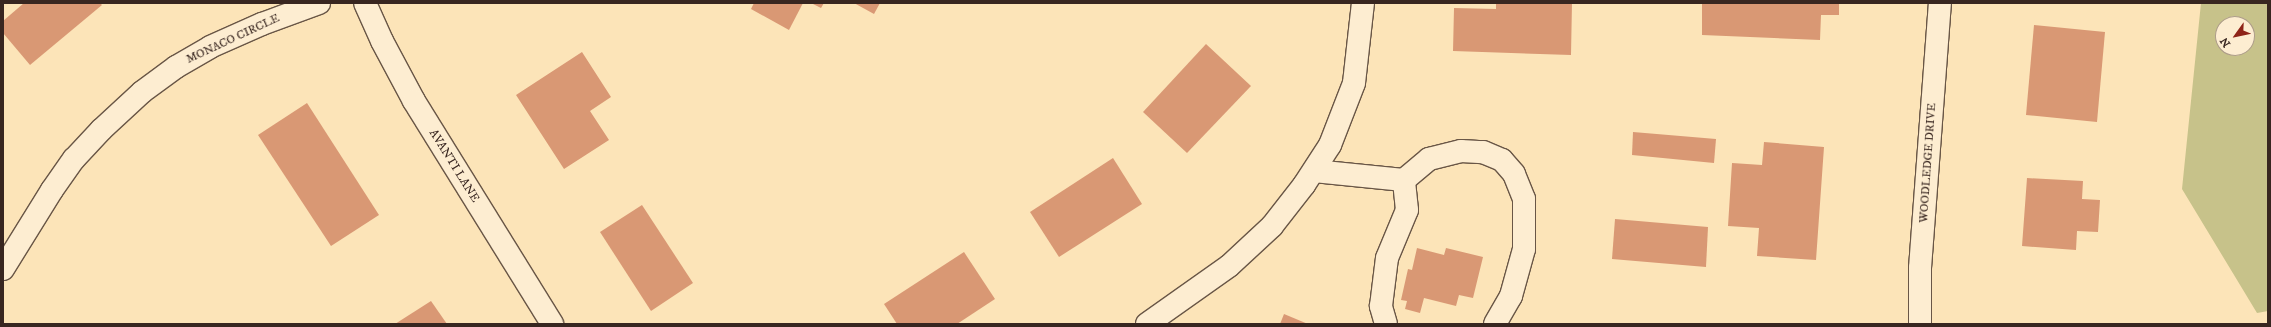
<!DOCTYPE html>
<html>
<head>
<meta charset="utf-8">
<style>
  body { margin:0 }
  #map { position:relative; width:2271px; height:327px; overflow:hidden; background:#fce4b8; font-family:"IM FELL DW Pica",serif }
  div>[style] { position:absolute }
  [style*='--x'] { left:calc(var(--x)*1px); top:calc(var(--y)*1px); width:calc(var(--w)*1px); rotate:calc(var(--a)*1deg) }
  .green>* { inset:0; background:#c7c28a }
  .building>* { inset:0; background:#d99874 }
  .roads { filter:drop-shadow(1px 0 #695646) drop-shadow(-1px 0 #695646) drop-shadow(0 1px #695646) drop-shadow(0 -1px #695646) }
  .minor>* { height:22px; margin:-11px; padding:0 11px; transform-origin:11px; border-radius:11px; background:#fdedd1 }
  span { translate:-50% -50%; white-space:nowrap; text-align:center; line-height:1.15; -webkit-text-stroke:3px #fdedd1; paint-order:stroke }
  .street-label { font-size:12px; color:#382620 }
  .frame { position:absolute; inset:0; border:4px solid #382620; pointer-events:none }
  .north { position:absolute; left:2215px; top:16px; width:40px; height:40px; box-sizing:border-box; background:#fdedd1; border:1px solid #ae9d8a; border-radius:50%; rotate:237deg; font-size:11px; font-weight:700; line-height:16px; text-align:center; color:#382620 }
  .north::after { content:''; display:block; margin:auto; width:14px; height:18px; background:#8f2418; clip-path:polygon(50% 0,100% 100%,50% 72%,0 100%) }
</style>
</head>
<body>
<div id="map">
  <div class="green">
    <i style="clip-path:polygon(evenodd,2201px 3px,2268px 3px,2268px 311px,2257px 313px,2182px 189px,2201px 3px,2223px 24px,2247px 24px,2247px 48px,2223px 48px,2223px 24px)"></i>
  </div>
  <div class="building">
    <i style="clip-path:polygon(24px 3px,100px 3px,102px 5px,30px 65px,3px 33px,3px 21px)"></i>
    <i style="clip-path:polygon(754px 3px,803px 3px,789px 30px,751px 9px)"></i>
    <i style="clip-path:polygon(811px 3px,824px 3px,821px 8px)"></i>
    <i style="clip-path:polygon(854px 3px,880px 3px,874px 14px)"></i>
    <i style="clip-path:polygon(1496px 3px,1572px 3px,1571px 55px,1453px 51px,1454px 8px,1496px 9px)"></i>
    <i style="clip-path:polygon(1702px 3px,1839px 3px,1839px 15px,1821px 15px,1820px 40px,1702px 35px)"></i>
    <i style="clip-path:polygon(2034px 25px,2105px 32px,2097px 122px,2026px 115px)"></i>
    <i style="clip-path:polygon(1206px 44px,1251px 86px,1187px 153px,1143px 112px)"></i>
    <i style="clip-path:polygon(582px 52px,611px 97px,590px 111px,609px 140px,564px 169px,516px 95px)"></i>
    <i style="clip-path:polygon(307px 103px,379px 215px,331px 246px,258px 135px)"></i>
    <i style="clip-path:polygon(1633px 132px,1716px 139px,1714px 163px,1632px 155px)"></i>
    <i style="clip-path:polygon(1764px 142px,1824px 147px,1816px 260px,1757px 256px,1759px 228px,1728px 226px,1732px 163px,1762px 165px)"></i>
    <i style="clip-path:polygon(1113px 158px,1142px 204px,1059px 257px,1030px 212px)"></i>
    <i style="clip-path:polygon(2027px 178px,2083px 181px,2082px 199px,2100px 200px,2098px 232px,2077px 231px,2076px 250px,2022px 246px)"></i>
    <i style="clip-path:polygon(642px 205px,693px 283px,651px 311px,600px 232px)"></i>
    <i style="clip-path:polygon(1615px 219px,1708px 227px,1706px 267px,1612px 259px)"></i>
    <i style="clip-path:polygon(1417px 248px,1444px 255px,1446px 248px,1483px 257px,1473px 298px,1459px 295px,1456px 306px,1424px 298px,1420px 313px,1405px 309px,1407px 301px,1401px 300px,1408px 269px,1412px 270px)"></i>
    <i style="clip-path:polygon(964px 252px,995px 299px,957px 324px,897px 324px,884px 304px)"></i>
    <i style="clip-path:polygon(431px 301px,447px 324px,395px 324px)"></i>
    <i style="clip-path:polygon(1284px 314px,1308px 324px,1280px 324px)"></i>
  </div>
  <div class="roads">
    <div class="minor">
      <i style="--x:365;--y:3;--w:42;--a:65.9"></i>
      <i style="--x:382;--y:41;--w:68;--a:61.9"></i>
      <i style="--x:414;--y:101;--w:262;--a:58.2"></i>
      <i style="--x:1314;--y:171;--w:90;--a:5.7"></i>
      <i style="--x:1404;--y:180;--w:33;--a:-40"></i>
      <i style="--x:1429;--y:159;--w:33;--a:-14"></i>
      <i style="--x:1461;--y:151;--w:22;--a:3"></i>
      <i style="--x:1483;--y:152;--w:21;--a:23"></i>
      <i style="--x:1502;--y:160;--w:18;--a:49"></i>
      <i style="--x:1514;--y:174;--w:27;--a:68"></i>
      <i style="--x:1524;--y:199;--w:50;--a:90"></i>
      <i style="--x:1524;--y:249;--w:49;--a:105.5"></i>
      <i style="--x:1511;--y:296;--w:32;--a:120"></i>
      <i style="--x:3;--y:269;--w:93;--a:-58.2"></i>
      <i style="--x:52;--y:190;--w:38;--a:-55"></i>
      <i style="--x:74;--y:159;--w:40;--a:-47"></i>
      <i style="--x:101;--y:130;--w:56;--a:-42.8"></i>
      <i style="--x:142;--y:92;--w:42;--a:-36.3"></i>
      <i style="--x:176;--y:67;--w:39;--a:-30"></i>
      <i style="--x:210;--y:47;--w:57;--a:-23.9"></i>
      <i style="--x:262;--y:24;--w:61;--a:-20.2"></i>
      <i style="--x:1147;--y:324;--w:100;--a:-35.3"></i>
      <i style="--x:1229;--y:266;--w:59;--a:-42.9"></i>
      <i style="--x:1272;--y:226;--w:52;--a:-52"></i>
      <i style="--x:1304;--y:185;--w:48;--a:-57"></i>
      <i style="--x:1330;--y:145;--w:66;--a:-68.8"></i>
      <i style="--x:1354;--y:83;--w:81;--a:-83.6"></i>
      <i style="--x:1386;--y:324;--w:19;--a:-106"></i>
      <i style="--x:1381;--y:306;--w:48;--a:-82.9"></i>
      <i style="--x:1387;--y:258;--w:52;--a:-67.4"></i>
      <i style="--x:1407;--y:210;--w:30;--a:-96"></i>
      <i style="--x:1920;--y:324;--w:56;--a:-90"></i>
      <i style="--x:1920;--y:268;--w:266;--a:-85.7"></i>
    </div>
  </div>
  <div class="street-label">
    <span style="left:233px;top:39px;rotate:-25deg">MONACO CIRCLE</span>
    <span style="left:1928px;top:163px;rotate:-86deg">WOODLEDGE DRIVE</span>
    <span style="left:454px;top:166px;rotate:58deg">AVANTI LANE</span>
  </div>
  <div class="frame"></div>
  <div class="north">N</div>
</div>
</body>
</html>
